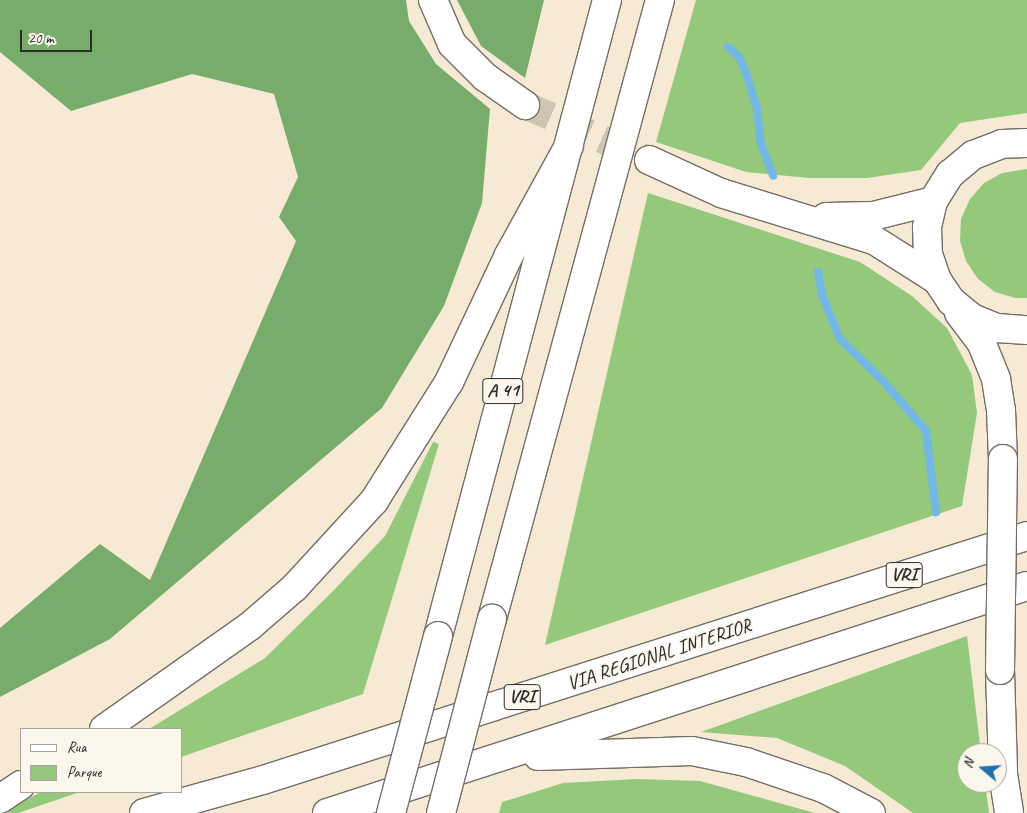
<!DOCTYPE html>
<html>
<head>
<meta charset="utf-8">
<style>
  body { margin:0 }
  #map { position:relative; width:1027px; height:813px; overflow:hidden; background:#f6ead4; font-family:Caveat,sans-serif }
  div>[style] { position:absolute }
  [style*='--x'] { left:calc(var(--x)*1px); top:calc(var(--y)*1px); width:calc(var(--w)*1px); rotate:calc(var(--a)*1deg) }
  .green>* { inset:0; background:#94c87a }
  .forest>* { inset:0; background:#77ac6a }
  .stream>* { height:8px; margin:-4px; padding:0 4px; transform-origin:4px; border-radius:4px; background:#71b7e8 }
  .secondary-tunnel>* { height:28px; margin-top:-14px; transform-origin:0; background:repeating-linear-gradient(90deg,#cdc4b2 0 28px,transparent 0 42px) }
  .roads { filter:drop-shadow(1px 0 #726e66) drop-shadow(-1px 0 #726e66) drop-shadow(0 1px #726e66) drop-shadow(0 -1px #726e66) }
  .secondary>* { height:28px; margin:-14px; padding:0 14px; transform-origin:14px; border-radius:14px; background:#fff }
  .highway>* { height:28px; margin:-14px; padding:0 14px; transform-origin:14px; border-radius:14px; background:#fff }
  .bridges { filter:drop-shadow(1px 0 #726e66) drop-shadow(-1px 0 #726e66) drop-shadow(0 1px #726e66) drop-shadow(0 -1px #726e66) }
  .secondary-bridge>* { height:28px; margin:-14px; padding:0 14px; transform-origin:14px; border-radius:14px; background:#fff }
  .highway-bridge>* { height:28px; margin:-14px; padding:0 14px; transform-origin:14px; border-radius:14px; background:#fff }
  span { translate:-50% -50%; white-space:nowrap; text-align:center; line-height:1.15; -webkit-text-stroke:4px #fbf7ec; paint-order:stroke }
  .shield-label span { padding:1px 4px; background:#fbf7ec; border:1px solid; border-radius:4px; -webkit-text-stroke-width:0 }
  .shield-label { font-size:19px; color:#2b2b2b; font-weight:700 }
  .street-label { font-size:20px; color:#2b2b2b }
  .legend { position:absolute; left:20px; top:728px; width:162px; height:65px; box-sizing:border-box; background:#fbf7ec; border:1px solid #a8a59f; margin:0; padding:6px 9px; list-style:none; font-size:15px; color:#2b2b2b }
  .legend li { display:flex; align-items:center; gap:10px; height:25px }
  .legend b { width:25px; border:1px solid #a8a59f }
  .north { position:absolute; left:957px; top:743px; width:50px; height:50px; box-sizing:border-box; background:#fbf7ec; border:1px solid #a8a59f; border-radius:50%; rotate:288deg; font-size:14px; font-weight:700; line-height:20px; text-align:center; color:#2b2b2b }
  .north::after { content:''; display:block; margin:auto; width:18px; height:22px; background:#1f6fb2; clip-path:polygon(50% 0,100% 100%,50% 72%,0 100%) }
  .scale { position:absolute; left:20px; top:30px; width:72px; height:22px; box-sizing:border-box; border:2px solid #2b2b2b; border-top:0; padding-left:6px; font-size:15px; line-height:18px; white-space:nowrap; color:#2b2b2b; -webkit-text-stroke:4px #fbf7ec; paint-order:stroke }
</style>
</head>
<body>
<div id="map">
  <div class="green">
    <i style="clip-path:polygon(696px 0,1027px 0,1027px 113px,960px 123px,921px 170px,867px 178px,809px 178px,746px 172px,656px 142px)"></i>
    <i style="clip-path:polygon(1027px 169px,1027px 298px,1015px 298px,995px 292px,978px 279px,966px 261px,960px 241px,961px 219px,970px 199px,984px 183px,1002px 173px)"></i>
    <i style="clip-path:polygon(648px 193px,860px 262px,912px 296px,947px 328px,972px 375px,977px 413px,962px 506px,545px 645px)"></i>
    <i style="clip-path:polygon(433px 442px,439px 444px,363px 694px,181px 757px,181px 729px,149px 729px,265px 658px,333px 591px,385px 536px)"></i>
    <i style="clip-path:polygon(967px 636px,981px 753px,967px 753px,967px 783px,985px 783px,989px 813px,913px 813px,845px 766px,777px 738px,701px 732px)"></i>
    <i style="clip-path:polygon(637px 779px,700px 781px,815px 813px,499px 813px,502px 802px,563px 783px)"></i>
    <i style="clip-path:polygon(41px 792px,80px 792px,18px 813px,9px 813px,8px 809px)"></i>
  </div>
  <div class="forest">
    <i style="clip-path:polygon(0 0,406px 0,409px 21px,436px 64px,490px 109px,482px 203px,444px 306px,382px 408px,110px 639px,0 697px,0 628px,100px 544px,150px 580px,296px 241px,279px 217px,298px 177px,274px 94px,192px 74px,71px 111px,0 52px)"></i>
    <i style="clip-path:polygon(457px 0,544px 0,525px 78px,481px 46px)"></i>
  </div>
  <div class="stream">
    <i style="--x:728;--y:47;--w:15;--a:42"></i>
    <i style="--x:739;--y:57;--w:17;--a:66"></i>
    <i style="--x:746;--y:73;--w:37;--a:73"></i>
    <i style="--x:757;--y:108;--w:36;--a:84"></i>
    <i style="--x:761;--y:144;--w:34;--a:69"></i>
    <i style="--x:818;--y:272;--w:23;--a:80"></i>
    <i style="--x:822;--y:295;--w:48;--a:67.8"></i>
    <i style="--x:840;--y:339;--w:62;--a:44.3"></i>
    <i style="--x:884;--y:382;--w:65;--a:49.4"></i>
    <i style="--x:926;--y:431;--w:82;--a:83"></i>
  </div>
  <div class="secondary-tunnel">
    <i style="--x:525;--y:105;--w:136;--a:23.9"></i>
  </div>
  <div class="roads">
    <div class="secondary">
      <i style="--x:433;--y:0;--w:48;--a:66.6"></i>
      <i style="--x:452;--y:44;--w:47;--a:45"></i>
      <i style="--x:485;--y:77;--w:49;--a:35"></i>
      <i style="--x:1027;--y:143;--w:25;--a:178"></i>
      <i style="--x:1002;--y:144;--w:31;--a:159"></i>
      <i style="--x:973;--y:155;--w:30;--a:140"></i>
      <i style="--x:950;--y:174;--w:32;--a:122"></i>
      <i style="--x:933;--y:201;--w:27;--a:103"></i>
      <i style="--x:927;--y:227;--w:27;--a:88"></i>
      <i style="--x:928;--y:254;--w:28;--a:71"></i>
      <i style="--x:937;--y:280;--w:25;--a:56"></i>
      <i style="--x:951;--y:301;--w:27;--a:39"></i>
      <i style="--x:972;--y:318;--w:27;--a:22"></i>
      <i style="--x:997;--y:328;--w:30;--a:4"></i>
      <i style="--x:649;--y:160;--w:79;--a:24.6"></i>
      <i style="--x:721;--y:193;--w:160;--a:17.1"></i>
      <i style="--x:874;--y:240;--w:75;--a:32.4"></i>
      <i style="--x:826;--y:217;--w:47;--a:-1.2"></i>
      <i style="--x:873;--y:216;--w:62;--a:-14"></i>
      <i style="--x:959;--y:313;--w:39;--a:53"></i>
      <i style="--x:982;--y:344;--w:38;--a:68"></i>
      <i style="--x:996;--y:379;--w:31;--a:81"></i>
      <i style="--x:1001;--y:410;--w:49;--a:87.7"></i>
      <i style="--x:1000;--y:670;--w:104;--a:88.3"></i>
      <i style="--x:1003;--y:774;--w:39;--a:81"></i>
    </div>
    <div class="highway">
      <i style="--x:492;--y:619;--w:641;--a:-74.82"></i>
      <i style="--x:438;--y:636;--w:658;--a:-75.12"></i>
      <i style="--x:104;--y:729;--w:179;--a:-35.2"></i>
      <i style="--x:250;--y:626;--w:60;--a:-40.9"></i>
      <i style="--x:295;--y:587;--w:117;--a:-47.4"></i>
      <i style="--x:374;--y:501;--w:141;--a:-57.8"></i>
      <i style="--x:449;--y:382;--w:140;--a:-64.7"></i>
      <i style="--x:509;--y:255;--w:124;--a:-61.2"></i>
      <i style="--x:538;--y:756;--w:154;--a:-1.9"></i>
      <i style="--x:692;--y:751;--w:55;--a:11.5"></i>
      <i style="--x:746;--y:762;--w:81;--a:18.7"></i>
      <i style="--x:823;--y:788;--w:54;--a:27.5"></i>
      <i style="--x:0;--y:799;--w:25;--a:-34"></i>
      <i style="--x:144;--y:813;--w:123;--a:-15.5"></i>
      <i style="--x:263;--y:780;--w:802;--a:-17.71"></i>
      <i style="--x:327;--y:813;--w:736;--a:-17.97"></i>
    </div>
  </div>
  <div class="bridges">
    <div class="secondary-bridge">
      <i style="--x:1000;--y:670;--w:211;--a:-89.2"></i>
    </div>
    <div class="highway-bridge">
      <i style="--x:391;--y:813;--w:183;--a:-75.1"></i>
      <i style="--x:441;--y:813;--w:201;--a:-75.3"></i>
    </div>
  </div>
  <div class="shield-label">
    <span style="left:503px;top:391px">A 41</span>
    <span style="left:904px;top:575px">VRI</span>
    <span style="left:522px;top:697px">VRI</span>
  </div>
  <div class="street-label">
    <span style="left:659px;top:654px;rotate:-18deg">VIA REGIONAL INTERIOR</span>
  </div>
  <ul class="legend">
  <li><b style="height:6px;background:#fff"></b>Rua</li>
  <li><b style="height:14px;background:#94c87a"></b>Parque</li>
  </ul>
  <div class="north">N</div>
  <div class="scale">20 m</div>
</div>
</body>
</html>
